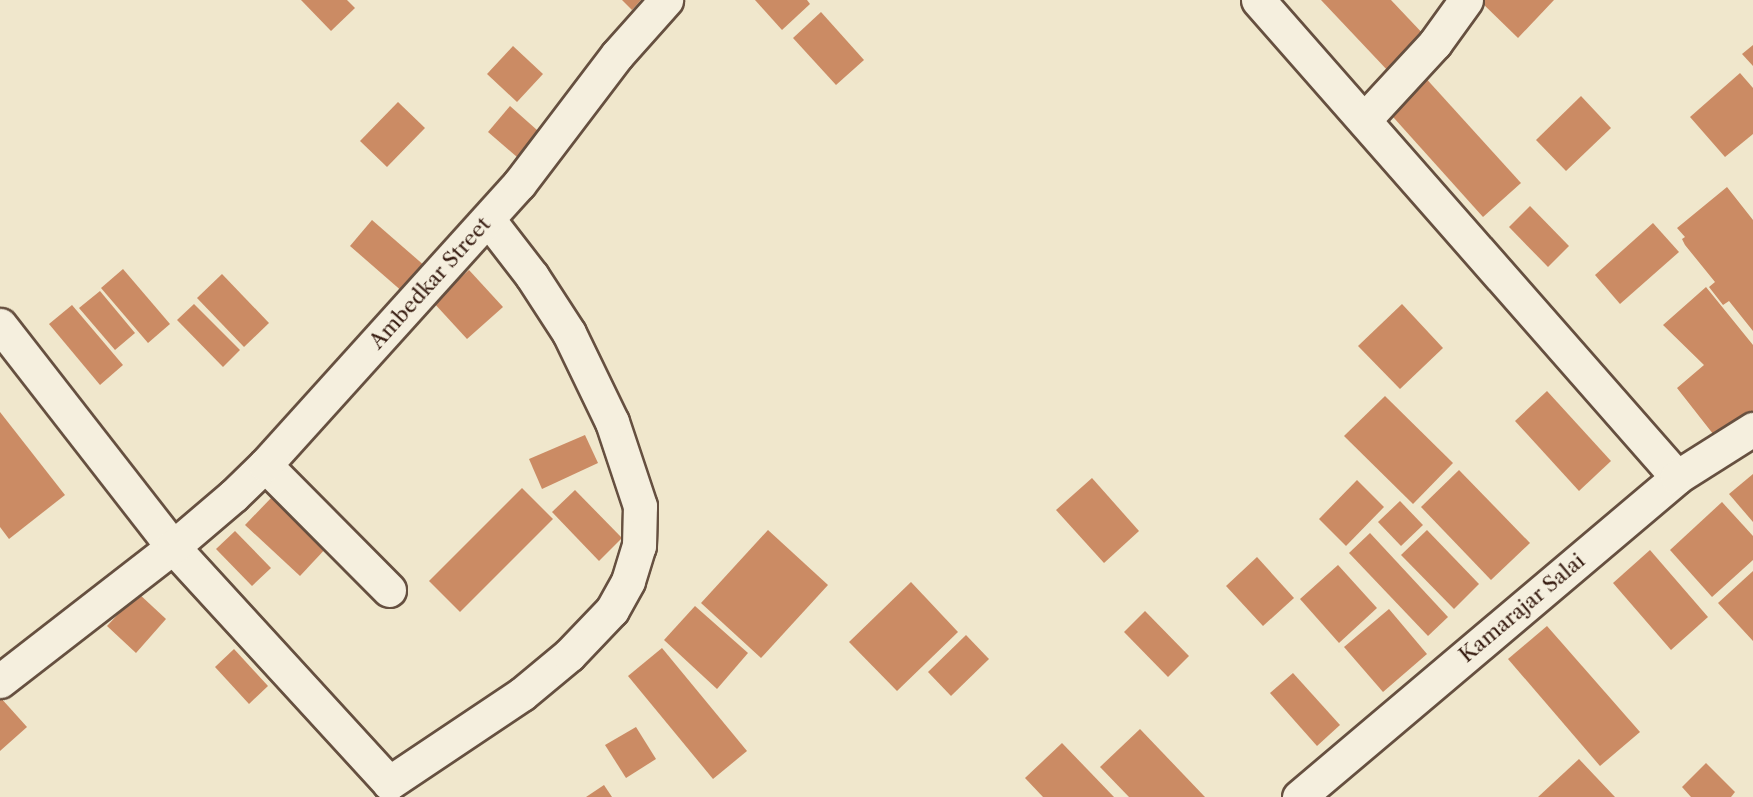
<!DOCTYPE html>
<html>
<head>
<meta charset="utf-8">
<style>
  body { margin:0 }
  #map { position:relative; width:1753px; height:797px; overflow:hidden; background:#f0e7cc; font-family:"Libre Caslon Text",serif }
  div>[style] { position:absolute }
  [style*='--x'] { left:calc(var(--x)*1px); top:calc(var(--y)*1px); width:calc(var(--w)*1px); rotate:calc(var(--a)*1deg) }
  .building>* { inset:0; background:#cb8b64 }
  .roads { filter:drop-shadow(2px 0 #665040) drop-shadow(-2px 0 #665040) drop-shadow(0 2px #665040) drop-shadow(0 -2px #665040) }
  .minor>* { height:33px; margin:-16.5px; padding:0 16.5px; transform-origin:16.5px; border-radius:16.5px; background:#f5efde }
  .tertiary>* { height:33px; margin:-16.5px; padding:0 16.5px; transform-origin:16.5px; border-radius:16.5px; background:#f5efde }
  span { translate:-50% -50%; white-space:nowrap; text-align:center; line-height:1.15; -webkit-text-stroke:4.5px #f5efde; paint-order:stroke }
  .street-label { font-size:21px; color:#381d12 }
</style>
</head>
<body>
<div id="map">
  <div class="building">
    <i style="clip-path:polygon(301px 0,347px 0,355px 8px,331px 31px)"></i>
    <i style="clip-path:polygon(622px 0,641px 0,632px 10px)"></i>
    <i style="clip-path:polygon(755px 0,807px 0,810px 4px,782px 30px)"></i>
    <i style="clip-path:polygon(1321px 0,1391px 0,1426px 37px,1389px 72px)"></i>
    <i style="clip-path:polygon(1479px 0,1554px 0,1518px 38px)"></i>
    <i style="clip-path:polygon(821px 12px,864px 60px,836px 85px,793px 38px)"></i>
    <i style="clip-path:polygon(1753px 45px,1753px 66px,1742px 54px)"></i>
    <i style="clip-path:polygon(513px 46px,543px 74px,517px 102px,487px 74px)"></i>
    <i style="clip-path:polygon(1740px 73px,1753px 88px,1753px 134px,1725px 157px,1690px 117px)"></i>
    <i style="clip-path:polygon(1422px 74px,1521px 183px,1483px 217px,1385px 108px)"></i>
    <i style="clip-path:polygon(1581px 96px,1611px 128px,1566px 171px,1536px 140px)"></i>
    <i style="clip-path:polygon(398px 102px,425px 128px,387px 167px,360px 141px)"></i>
    <i style="clip-path:polygon(510px 106px,546px 138px,524px 163px,488px 132px)"></i>
    <i style="clip-path:polygon(1727px 187px,1753px 220px,1753px 331px,1729px 301px,1723px 305px,1709px 287px,1715px 282px,1685px 245px,1682px 239px,1685px 237px,1677px 228px)"></i>
    <i style="clip-path:polygon(1530px 206px,1569px 246px,1548px 267px,1509px 227px)"></i>
    <i style="clip-path:polygon(372px 220px,426px 267px,404px 293px,350px 246px)"></i>
    <i style="clip-path:polygon(1653px 223px,1679px 252px,1620px 304px,1595px 275px)"></i>
    <i style="clip-path:polygon(123px 269px,170px 324px,148px 343px,101px 288px)"></i>
    <i style="clip-path:polygon(469px 270px,503px 307px,467px 339px,433px 302px)"></i>
    <i style="clip-path:polygon(222px 274px,269px 323px,244px 347px,197px 298px)"></i>
    <i style="clip-path:polygon(1706px 287px,1753px 345px,1753px 413px,1717px 439px,1677px 388px,1704px 365px,1663px 325px)"></i>
    <i style="clip-path:polygon(100px 291px,135px 333px,115px 350px,79px 308px)"></i>
    <i style="clip-path:polygon(194px 304px,240px 350px,223px 367px,177px 320px)"></i>
    <i style="clip-path:polygon(1402px 304px,1443px 348px,1400px 389px,1358px 346px)"></i>
    <i style="clip-path:polygon(72px 305px,123px 365px,100px 385px,49px 324px)"></i>
    <i style="clip-path:polygon(1547px 391px,1611px 461px,1579px 491px,1515px 421px)"></i>
    <i style="clip-path:polygon(1385px 396px,1453px 463px,1413px 504px,1344px 436px)"></i>
    <i style="clip-path:polygon(0 412px,65px 495px,9px 539px,0 527px)"></i>
    <i style="clip-path:polygon(585px 435px,598px 463px,542px 489px,529px 459px)"></i>
    <i style="clip-path:polygon(1459px 470px,1530px 543px,1491px 580px,1421px 507px)"></i>
    <i style="clip-path:polygon(1753px 474px,1753px 522px,1729px 494px)"></i>
    <i style="clip-path:polygon(1092px 478px,1139px 531px,1104px 563px,1056px 510px)"></i>
    <i style="clip-path:polygon(1357px 480px,1384px 507px,1346px 546px,1319px 519px)"></i>
    <i style="clip-path:polygon(522px 488px,553px 519px,460px 612px,429px 581px)"></i>
    <i style="clip-path:polygon(575px 490px,622px 538px,599px 561px,552px 512px)"></i>
    <i style="clip-path:polygon(273px 496px,328px 546px,300px 576px,245px 525px)"></i>
    <i style="clip-path:polygon(1400px 501px,1423px 525px,1401px 546px,1378px 522px)"></i>
    <i style="clip-path:polygon(1722px 502px,1753px 536px,1753px 560px,1712px 597px,1670px 550px)"></i>
    <i style="clip-path:polygon(768px 530px,828px 585px,761px 658px,701px 603px)"></i>
    <i style="clip-path:polygon(1427px 530px,1479px 584px,1454px 609px,1401px 555px)"></i>
    <i style="clip-path:polygon(235px 531px,271px 568px,252px 586px,216px 549px)"></i>
    <i style="clip-path:polygon(1370px 533px,1448px 617px,1428px 636px,1349px 553px)"></i>
    <i style="clip-path:polygon(1650px 550px,1708px 617px,1671px 650px,1613px 583px)"></i>
    <i style="clip-path:polygon(1257px 557px,1294px 598px,1263px 626px,1226px 586px)"></i>
    <i style="clip-path:polygon(1338px 565px,1377px 608px,1339px 643px,1300px 599px)"></i>
    <i style="clip-path:polygon(1753px 571px,1753px 641px,1718px 603px)"></i>
    <i style="clip-path:polygon(911px 582px,958px 632px,897px 691px,849px 642px)"></i>
    <i style="clip-path:polygon(138px 593px,166px 619px,136px 653px,107px 626px)"></i>
    <i style="clip-path:polygon(695px 606px,748px 653px,717px 689px,664px 640px)"></i>
    <i style="clip-path:polygon(1389px 609px,1427px 654px,1383px 692px,1344px 647px)"></i>
    <i style="clip-path:polygon(1145px 611px,1189px 656px,1168px 677px,1124px 632px)"></i>
    <i style="clip-path:polygon(1547px 626px,1640px 732px,1600px 766px,1508px 659px)"></i>
    <i style="clip-path:polygon(966px 635px,989px 659px,951px 696px,928px 672px)"></i>
    <i style="clip-path:polygon(662px 648px,747px 751px,713px 779px,628px 676px)"></i>
    <i style="clip-path:polygon(234px 649px,268px 686px,249px 704px,215px 667px)"></i>
    <i style="clip-path:polygon(1293px 673px,1340px 725px,1317px 746px,1270px 693px)"></i>
    <i style="clip-path:polygon(0 697px,27px 727px,0 751px)"></i>
    <i style="clip-path:polygon(636px 727px,656px 759px,626px 778px,605px 745px)"></i>
    <i style="clip-path:polygon(1140px 729px,1205px 797px,1129px 797px,1100px 767px)"></i>
    <i style="clip-path:polygon(1062px 743px,1114px 797px,1043px 797px,1025px 778px)"></i>
    <i style="clip-path:polygon(1579px 759px,1615px 797px,1538px 797px)"></i>
    <i style="clip-path:polygon(1706px 763px,1735px 792px,1731px 797px,1691px 797px,1682px 787px)"></i>
    <i style="clip-path:polygon(604px 785px,612px 797px,586px 797px)"></i>
  </div>
  <div class="roads">
    <div class="minor">
      <i style="--x:1258;--y:0;--w:635;--a:48.7"></i>
      <i style="--x:1364;--y:120;--w:105;--a:-47.3"></i>
      <i style="--x:1435;--y:43;--w:53;--a:-54.2"></i>
      <i style="--x:0;--y:325;--w:281;--a:52.1"></i>
      <i style="--x:173;--y:547;--w:320;--a:47.5"></i>
      <i style="--x:389;--y:783;--w:160;--a:-33.8"></i>
      <i style="--x:522;--y:694;--w:61;--a:-39.7"></i>
      <i style="--x:569;--y:655;--w:62;--a:-46.3"></i>
      <i style="--x:612;--y:610;--w:33;--a:-61"></i>
      <i style="--x:628;--y:581;--w:37;--a:-73"></i>
      <i style="--x:639;--y:546;--w:40;--a:-88.6"></i>
      <i style="--x:640;--y:506;--w:89;--a:-108.4"></i>
      <i style="--x:612;--y:422;--w:99;--a:-115.8"></i>
      <i style="--x:569;--y:333;--w:68;--a:-123"></i>
      <i style="--x:532;--y:276;--w:72;--a:-127.7"></i>
      <i style="--x:265;--y:465;--w:176;--a:45.2"></i>
      <i style="--x:0;--y:681;--w:219;--a:-37.8"></i>
      <i style="--x:173;--y:547;--w:79;--a:-40.4"></i>
      <i style="--x:233;--y:496;--w:45;--a:-44.1"></i>
      <i style="--x:265;--y:465;--w:379;--a:-47.9"></i>
      <i style="--x:519;--y:184;--w:162;--a:-52.8"></i>
      <i style="--x:617;--y:55;--w:74;--a:-48.3"></i>
    </div>
    <div class="tertiary">
      <i style="--x:1299;--y:797;--w:495;--a:-40.2"></i>
      <i style="--x:1677;--y:477;--w:90;--a:-32.3"></i>
    </div>
  </div>
  <div class="street-label">
    <span style="left:430px;top:283px;rotate:-48deg">Ambedkar Street</span>
    <span style="left:1522px;top:608px;rotate:-40deg">Kamarajar Salai</span>
  </div>
</div>
</body>
</html>
